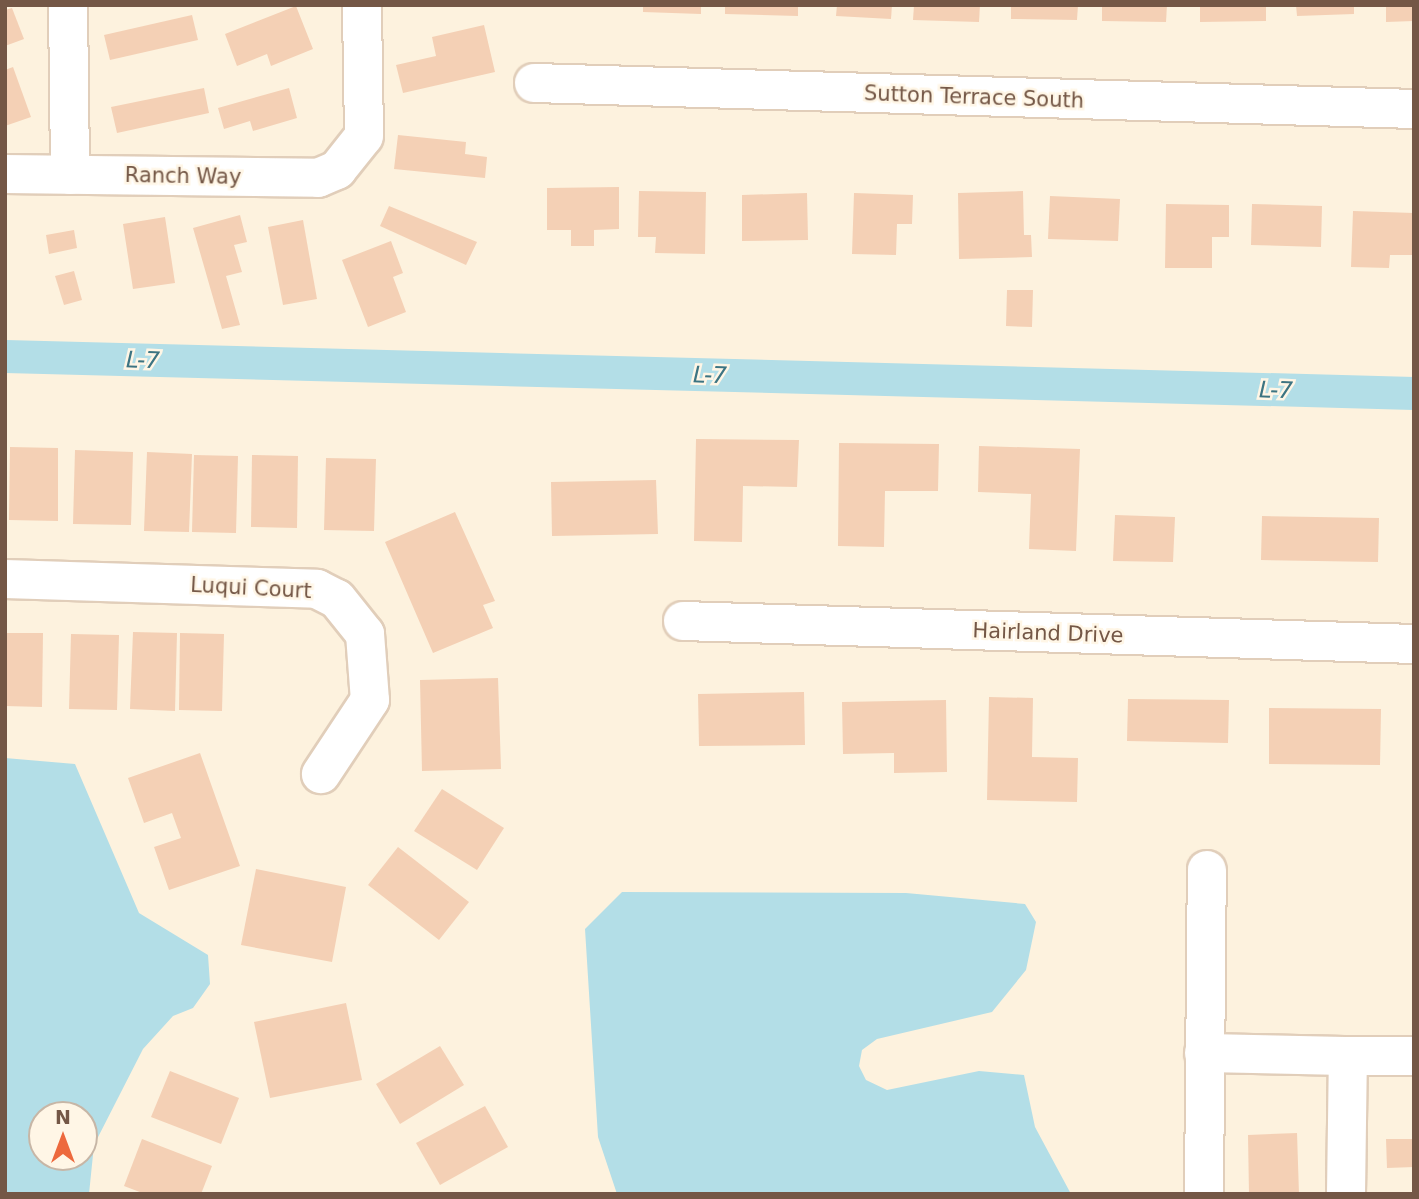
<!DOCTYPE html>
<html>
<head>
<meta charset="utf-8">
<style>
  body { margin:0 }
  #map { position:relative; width:1419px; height:1199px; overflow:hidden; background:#fdf2de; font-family:"DejaVu Sans",sans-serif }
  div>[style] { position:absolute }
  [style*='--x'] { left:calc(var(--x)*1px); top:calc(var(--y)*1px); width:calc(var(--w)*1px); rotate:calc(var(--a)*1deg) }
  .water>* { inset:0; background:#b3dee7 }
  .canal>* { height:33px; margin:-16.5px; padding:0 16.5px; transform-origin:16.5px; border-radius:16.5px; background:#b3dee7 }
  .building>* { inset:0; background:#f4d0b5 }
  .roads { filter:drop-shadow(2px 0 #e1ceba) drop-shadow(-2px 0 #e1ceba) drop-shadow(0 2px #e1ceba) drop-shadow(0 -2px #e1ceba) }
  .minor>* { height:38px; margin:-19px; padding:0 19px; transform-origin:19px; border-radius:19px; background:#fff }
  span { translate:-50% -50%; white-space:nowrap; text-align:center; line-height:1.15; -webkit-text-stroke:5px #fff6e6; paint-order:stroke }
  .street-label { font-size:21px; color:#745746 }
  .water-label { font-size:23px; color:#3c7482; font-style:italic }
  .frame { position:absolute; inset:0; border:7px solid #745746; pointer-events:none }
  .north { position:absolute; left:28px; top:1101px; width:70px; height:70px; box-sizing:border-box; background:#fff6e6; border:2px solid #c7b6a6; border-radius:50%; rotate:0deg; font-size:19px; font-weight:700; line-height:28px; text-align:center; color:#745746 }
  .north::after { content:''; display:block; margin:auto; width:24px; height:32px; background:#ed693d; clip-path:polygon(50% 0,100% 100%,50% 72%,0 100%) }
</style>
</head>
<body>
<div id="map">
  <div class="water">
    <i style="clip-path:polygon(evenodd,5px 758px,75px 764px,139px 913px,208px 955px,210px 984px,193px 1008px,173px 1016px,143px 1049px,94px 1145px,89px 1194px,5px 1194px,5px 758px,42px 1115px,84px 1115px,84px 1157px,42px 1157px,42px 1115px)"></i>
    <i style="clip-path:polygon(622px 892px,906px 893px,1025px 904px,1036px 922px,1026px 970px,992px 1012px,877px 1039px,862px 1050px,859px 1066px,866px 1080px,887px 1090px,979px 1071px,1024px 1075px,1035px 1127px,1071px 1194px,617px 1194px,598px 1137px,585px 929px)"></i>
  </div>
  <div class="canal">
    <i style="--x:5;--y:356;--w:1409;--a:1.5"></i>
  </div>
  <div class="building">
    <i style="clip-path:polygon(643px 5px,701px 5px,701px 14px,643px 12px)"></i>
    <i style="clip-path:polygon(725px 5px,798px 5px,798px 16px,725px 14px)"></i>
    <i style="clip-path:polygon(837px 5px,892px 5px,891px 19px,836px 16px)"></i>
    <i style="clip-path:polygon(914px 5px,980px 5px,979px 22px,913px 20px)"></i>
    <i style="clip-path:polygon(1011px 5px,1078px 5px,1077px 20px,1011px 19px)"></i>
    <i style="clip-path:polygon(1102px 5px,1167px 5px,1166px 22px,1102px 21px)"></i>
    <i style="clip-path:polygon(1200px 5px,1266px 5px,1266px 21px,1200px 22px)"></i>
    <i style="clip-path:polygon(1296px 5px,1354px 5px,1354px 14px,1297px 16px)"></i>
    <i style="clip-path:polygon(1386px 5px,1414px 5px,1414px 21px,1386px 22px)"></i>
    <i style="clip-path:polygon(296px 6px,313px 49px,271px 66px,267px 54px,237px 66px,225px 34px)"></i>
    <i style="clip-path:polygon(12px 8px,24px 39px,5px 46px,5px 10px)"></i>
    <i style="clip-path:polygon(192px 15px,198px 40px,110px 60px,104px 35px)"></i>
    <i style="clip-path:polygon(484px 25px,495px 72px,403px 93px,396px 65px,436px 56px,432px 37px)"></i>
    <i style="clip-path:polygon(13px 67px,31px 117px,5px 126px,5px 70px)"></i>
    <i style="clip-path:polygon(204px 88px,209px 113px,117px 133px,111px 107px)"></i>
    <i style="clip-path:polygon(289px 88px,297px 118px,253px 131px,250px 121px,224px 129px,218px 108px)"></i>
    <i style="clip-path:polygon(398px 135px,466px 142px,465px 154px,487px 157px,485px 178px,394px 169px)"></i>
    <i style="clip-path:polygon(619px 187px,619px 229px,594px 230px,594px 246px,571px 246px,571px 230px,547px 230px,547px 188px)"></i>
    <i style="clip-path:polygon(639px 191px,706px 192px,705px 254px,655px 253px,656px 237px,638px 237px)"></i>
    <i style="clip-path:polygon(1023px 191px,1024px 235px,1031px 235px,1032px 257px,959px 259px,958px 193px)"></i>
    <i style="clip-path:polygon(807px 193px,808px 240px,742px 241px,742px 195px)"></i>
    <i style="clip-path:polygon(854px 193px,913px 195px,912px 224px,897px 224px,896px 255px,852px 254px)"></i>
    <i style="clip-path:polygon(1050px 196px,1120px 199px,1118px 241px,1048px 239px)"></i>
    <i style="clip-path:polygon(1166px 204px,1229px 205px,1229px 237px,1212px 237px,1212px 268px,1165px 268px)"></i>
    <i style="clip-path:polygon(1252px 204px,1322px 206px,1321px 247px,1251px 245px)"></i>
    <i style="clip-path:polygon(389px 206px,477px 242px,466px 265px,380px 226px)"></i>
    <i style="clip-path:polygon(1353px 211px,1414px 213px,1414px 255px,1390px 255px,1389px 268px,1351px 267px)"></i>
    <i style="clip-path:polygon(240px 215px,247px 242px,234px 245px,242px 272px,226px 276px,240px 325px,222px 329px,193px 228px)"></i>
    <i style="clip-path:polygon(165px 217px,175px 283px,133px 289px,123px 224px)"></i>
    <i style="clip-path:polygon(303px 220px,317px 299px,283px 305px,268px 227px)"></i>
    <i style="clip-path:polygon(74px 230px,77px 248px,49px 254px,46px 235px)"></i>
    <i style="clip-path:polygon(391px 241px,403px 273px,393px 277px,406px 312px,368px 327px,342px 260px)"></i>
    <i style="clip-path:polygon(74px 271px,82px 300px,64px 305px,55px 276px)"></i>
    <i style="clip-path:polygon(1007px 290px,1033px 290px,1032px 327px,1006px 326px)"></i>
    <i style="clip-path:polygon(696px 439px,799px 440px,797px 487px,743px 486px,742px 542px,694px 541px)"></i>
    <i style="clip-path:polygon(839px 443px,939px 444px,938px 491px,885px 491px,884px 547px,838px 546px)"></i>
    <i style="clip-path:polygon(979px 446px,1080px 449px,1076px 551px,1029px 549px,1031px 494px,978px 492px)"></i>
    <i style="clip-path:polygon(10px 447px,58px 448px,58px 521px,9px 520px)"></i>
    <i style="clip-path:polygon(75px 450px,133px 452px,131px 525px,73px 524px)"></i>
    <i style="clip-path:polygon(147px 452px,192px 454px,189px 532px,144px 531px)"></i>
    <i style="clip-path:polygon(194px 455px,238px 456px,236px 533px,192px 532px)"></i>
    <i style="clip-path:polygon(252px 455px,298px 456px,297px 528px,251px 527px)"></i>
    <i style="clip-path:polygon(326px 458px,376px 459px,374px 531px,324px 530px)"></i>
    <i style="clip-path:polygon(656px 480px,658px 534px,552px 536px,551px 482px)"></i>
    <i style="clip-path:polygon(455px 512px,495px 601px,483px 605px,493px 628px,433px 653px,385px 542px)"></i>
    <i style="clip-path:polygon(1115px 515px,1175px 517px,1173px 562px,1113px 561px)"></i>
    <i style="clip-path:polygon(1262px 516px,1379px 518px,1378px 562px,1261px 560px)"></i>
    <i style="clip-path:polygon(133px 632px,177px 633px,175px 711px,130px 709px)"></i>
    <i style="clip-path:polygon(5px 633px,43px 633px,42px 707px,5px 706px)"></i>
    <i style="clip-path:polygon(180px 633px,224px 634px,222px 711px,179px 710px)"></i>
    <i style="clip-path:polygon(71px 634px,119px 635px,117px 710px,69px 709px)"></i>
    <i style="clip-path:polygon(498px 678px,501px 769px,422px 771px,420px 680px)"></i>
    <i style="clip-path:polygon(804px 692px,805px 745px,699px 746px,698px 694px)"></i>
    <i style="clip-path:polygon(989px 697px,1033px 698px,1032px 757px,1078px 758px,1077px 802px,987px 800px)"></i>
    <i style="clip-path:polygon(1128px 699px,1229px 700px,1228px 743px,1127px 741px)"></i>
    <i style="clip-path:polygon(946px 700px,947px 772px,894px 773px,894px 753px,843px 754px,842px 702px)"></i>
    <i style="clip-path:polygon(1269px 708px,1381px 709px,1380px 765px,1269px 764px)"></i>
    <i style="clip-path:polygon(200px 753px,240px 866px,169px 890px,154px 847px,181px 838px,172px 813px,144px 823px,128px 778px)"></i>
    <i style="clip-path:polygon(442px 789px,504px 828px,477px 870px,414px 831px)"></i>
    <i style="clip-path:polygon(398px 847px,469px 902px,439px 940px,368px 885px)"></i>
    <i style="clip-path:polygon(256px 869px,346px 887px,332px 962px,241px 945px)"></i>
    <i style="clip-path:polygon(346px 1003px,362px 1080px,270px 1098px,254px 1022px)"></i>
    <i style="clip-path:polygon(440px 1046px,464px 1085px,400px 1124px,376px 1084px)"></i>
    <i style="clip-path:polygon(170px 1071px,239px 1098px,221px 1144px,151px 1117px)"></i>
    <i style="clip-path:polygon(485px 1106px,508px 1147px,440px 1185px,416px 1143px)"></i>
    <i style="clip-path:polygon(1297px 1133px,1299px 1194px,1249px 1194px,1248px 1135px)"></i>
    <i style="clip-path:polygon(142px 1139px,212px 1166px,201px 1194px,145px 1194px,124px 1186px)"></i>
    <i style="clip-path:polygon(1386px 1139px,1414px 1139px,1414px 1167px,1387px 1168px)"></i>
  </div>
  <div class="roads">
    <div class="minor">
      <i style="--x:68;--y:5;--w:170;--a:89.3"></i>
      <i style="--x:534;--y:83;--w:880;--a:1.69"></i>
      <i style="--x:5;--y:174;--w:313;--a:0.7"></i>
      <i style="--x:318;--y:178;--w:21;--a:-23"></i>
      <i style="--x:337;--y:170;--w:43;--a:-51.5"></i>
      <i style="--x:364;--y:136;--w:131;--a:-90.9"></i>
      <i style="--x:5;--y:579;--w:312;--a:1.8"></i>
      <i style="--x:317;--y:589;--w:22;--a:27"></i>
      <i style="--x:337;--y:599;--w:45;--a:51.3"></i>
      <i style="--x:365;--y:634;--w:66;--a:85.7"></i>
      <i style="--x:370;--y:700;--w:89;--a:123.5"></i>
      <i style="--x:683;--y:621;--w:731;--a:1.8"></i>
      <i style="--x:1204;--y:1053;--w:144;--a:1.2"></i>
      <i style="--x:1204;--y:1194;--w:324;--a:-89.5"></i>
      <i style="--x:1346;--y:1194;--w:138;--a:-89.2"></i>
      <i style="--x:1348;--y:1056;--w:66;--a:0"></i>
    </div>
  </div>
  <div class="street-label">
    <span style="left:974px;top:97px;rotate:2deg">Sutton Terrace South</span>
    <span style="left:183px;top:176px;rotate:1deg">Ranch Way</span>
    <span style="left:251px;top:588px;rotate:3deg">Luqui Court</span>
    <span style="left:1048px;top:633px;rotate:2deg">Hairland Drive</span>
  </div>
  <div class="water-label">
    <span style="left:143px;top:360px;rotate:2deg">L-7</span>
    <span style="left:710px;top:375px;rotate:2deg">L-7</span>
    <span style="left:1276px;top:390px;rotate:2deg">L-7</span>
  </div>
  <div class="frame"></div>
  <div class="north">N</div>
</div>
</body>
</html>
